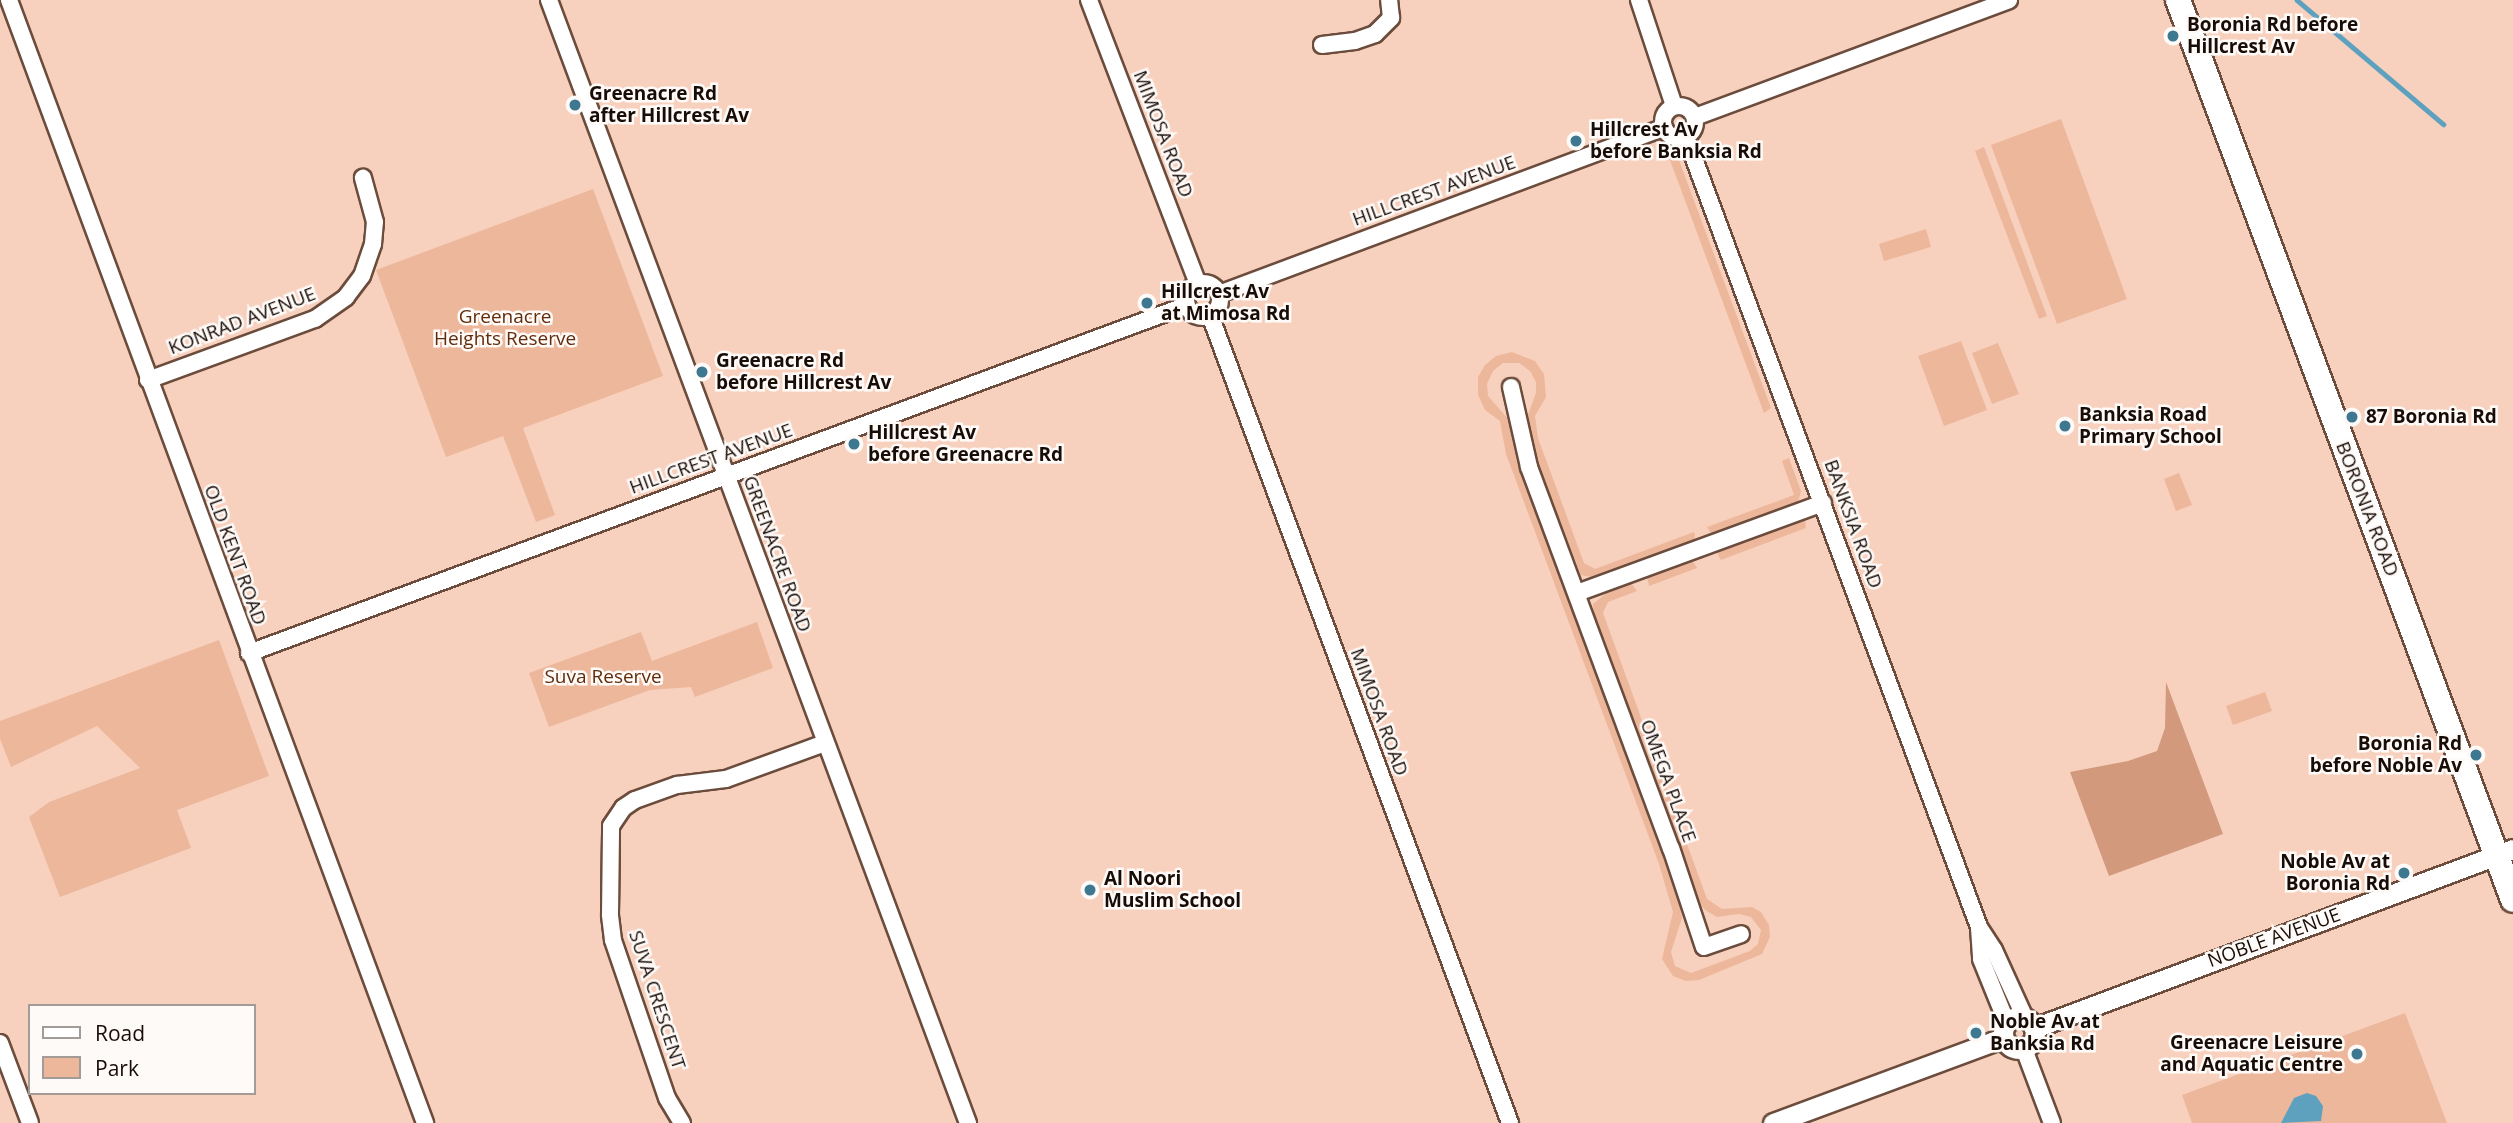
<!DOCTYPE html>
<html>
<head>
<meta charset="utf-8">
<style>
  body { margin:0 }
  #map { position:relative; width:2513px; height:1123px; overflow:hidden; background:#f7d1be; font-family:"Open Sans",sans-serif }
  div>[style] { position:absolute }
  [style*='--x'] { left:calc(var(--x)*1px); top:calc(var(--y)*1px); width:calc(var(--w)*1px); rotate:calc(var(--a)*1deg) }
  .green>* { inset:0; background:#edb79b }
  .forest>* { inset:0; background:#d2997c }
  .water>* { inset:0; background:#5ea1be }
  .stream>* { height:4.5px; margin:-2.25px; padding:0 2.25px; transform-origin:2.25px; border-radius:2.25px; background:#5ea1be }
  .roads { filter:drop-shadow(2px 0 #6c4c3c) drop-shadow(-2px 0 #6c4c3c) drop-shadow(0 2px #6c4c3c) drop-shadow(0 -2px #6c4c3c) }
  .minor>* { height:16px; margin:-8px; padding:0 8px; transform-origin:8px; border-radius:8px; background:#fff }
  .minor>.ring { margin:-8px; padding:0; box-sizing:content-box; background:none; border:16px solid #fff; border-radius:50% }
  .tertiary>* { height:19px; margin:-9.5px; padding:0 9.5px; transform-origin:9.5px; border-radius:9.5px; background:#fff }
  .tertiary>.ring { margin:-9.5px; padding:0; box-sizing:content-box; background:none; border:19px solid #fff; border-radius:50% }
  .primary>* { height:24px; margin:-12px; padding:0 12px; transform-origin:12px; border-radius:12px; background:#fff }
  .dots>* { width:19px; height:19px; translate:-50% -50%; box-sizing:border-box; border:4px solid #fefaf8; border-radius:50% }
  span { translate:-50% -50%; white-space:nowrap; text-align:center; line-height:1.15; -webkit-text-stroke:5px #fefaf8; paint-order:stroke }
  .poi-label { font-size:19px; color:#180c06; font-weight:700 }
  .left { translate:0 -50%; text-align:left }
  .right { translate:-100% -50%; text-align:right }
  .street-label { font-size:19px; color:#180c06 }
  .park-label { font-size:19px; color:#612c0b }
  .legend { position:absolute; left:28px; top:1004px; width:228px; height:91px; box-sizing:border-box; background:#fefaf8; border:2px solid #a29b97; margin:0; padding:9px 12px; list-style:none; font-size:21px; color:#180c06 }
  .legend li { display:flex; align-items:center; gap:14px; height:35px }
  .legend b { width:35px; border:2px solid #a29b97 }
</style>
</head>
<body>
<div id="map">
  <div class="green">
    <i style="clip-path:polygon(2061px 119px,2127px 299px,2057px 324px,1991px 145px)"></i>
    <i style="clip-path:polygon(1984px 147px,2047px 316px,2039px 319px,1975px 151px)"></i>
    <i style="clip-path:polygon(1671px 150px,1676px 152px,1771px 408px,1764px 413px,1670px 160px,1659px 155px)"></i>
    <i style="clip-path:polygon(593px 189px,663px 376px,523px 428px,555px 515px,536px 522px,503px 436px,446px 457px,376px 270px)"></i>
    <i style="clip-path:polygon(1926px 229px,1931px 247px,1884px 261px,1879px 244px)"></i>
    <i style="clip-path:polygon(1961px 341px,1987px 410px,1944px 426px,1918px 356px)"></i>
    <i style="clip-path:polygon(1998px 343px,2019px 394px,1992px 404px,1972px 353px)"></i>
    <i style="clip-path:polygon(1512px 352px,1535px 361px,1544px 374px,1546px 397px,1535px 416px,1538px 438px,1584px 563px,1595px 569px,1694px 532px,1695px 535px,1694px 542px,1597px 578px,1581px 575px,1534px 453px,1526px 420px,1536px 393px,1536px 382px,1530px 371px,1519px 363px,1503px 363px,1493px 371px,1487px 384px,1488px 396px,1509px 420px,1523px 477px,1677px 893px,1682px 918px,1671px 952px,1675px 966px,1691px 973px,1750px 951px,1758px 944px,1761px 930px,1751px 917px,1739px 914px,1717px 917px,1705px 910px,1697px 900px,1684px 856px,1594px 617px,1593px 604px,1609px 591px,1631px 583px,1637px 591px,1608px 602px,1603px 613px,1707px 899px,1722px 909px,1752px 907px,1761px 912px,1769px 925px,1770px 937px,1762px 954px,1699px 980px,1686px 981px,1673px 976px,1662px 959px,1673px 912px,1659px 864px,1506px 454px,1500px 421px,1485px 410px,1478px 395px,1478px 377px,1485px 365px,1496px 356px)"></i>
    <i style="clip-path:polygon(1789px 458px,1801px 491px,1798px 502px,1712px 535px,1707px 527px,1794px 495px,1782px 461px)"></i>
    <i style="clip-path:polygon(2179px 473px,2192px 505px,2176px 511px,2164px 479px)"></i>
    <i style="clip-path:polygon(1805px 519px,1806px 528px,1721px 560px,1718px 555px,1719px 550px)"></i>
    <i style="clip-path:polygon(1692px 560px,1697px 568px,1649px 586px,1647px 576px)"></i>
    <i style="clip-path:polygon(757px 622px,773px 668px,695px 697px,691px 687px,650px 690px,549px 727px,529px 673px,641px 632px,652px 661px)"></i>
    <i style="clip-path:polygon(219px 640px,269px 776px,177px 810px,191px 848px,60px 897px,29px 817px,49px 802px,140px 768px,97px 726px,11px 767px,0 739px,0 721px)"></i>
    <i style="clip-path:polygon(2265px 692px,2272px 711px,2233px 725px,2226px 706px)"></i>
    <i style="clip-path:polygon(2405px 1013px,2447px 1123px,2192px 1123px,2182px 1095px)"></i>
  </div>
  <div class="forest">
    <i style="clip-path:polygon(2166px 682px,2223px 834px,2109px 876px,2070px 772px,2128px 761px,2157px 751px,2165px 728px)"></i>
  </div>
  <div class="water">
    <i style="clip-path:polygon(2307px 1093px,2316px 1096px,2323px 1106px,2321px 1121px,2281px 1123px,2294px 1098px)"></i>
  </div>
  <div class="stream">
    <i style="--x:2297;--y:0;--w:192;--a:40.3"></i>
  </div>
  <div class="roads">
    <div class="minor">
      <i style="--x:9;--y:0;--w:1198;--a:69.67"></i>
      <i style="--x:549;--y:0;--w:1199;--a:69.54"></i>
      <i style="--x:1089;--y:0;--w:304;--a:69"></i>
      <i style="--x:1639;--y:0;--w:112;--a:71.7"></i>
      <i style="--x:1322;--y:45;--w:33;--a:-7"></i>
      <i style="--x:1355;--y:41;--w:21;--a:-19"></i>
      <i style="--x:1375;--y:34;--w:23;--a:-45"></i>
      <i style="--x:1391;--y:18;--w:18;--a:-96"></i>
      <i class="ring" style="left:1663px;top:106px;width:16px;height:16px"></i>
      <i style="--x:1695;--y:117;--w:335;--a:-20.4"></i>
      <i style="--x:1686;--y:137;--w:843;--a:69.65"></i>
      <i style="--x:1979;--y:927;--w:27;--a:57"></i>
      <i style="--x:1994;--y:950;--w:75;--a:65.5"></i>
      <i class="ring" style="left:1186px;top:283px;width:18px;height:18px"></i>
      <i style="--x:1219;--y:294;--w:475;--a:-20.5"></i>
      <i style="--x:1210;--y:315;--w:862;--a:69.63"></i>
      <i style="--x:148;--y:380;--w:178;--a:-20.1"></i>
      <i style="--x:315;--y:319;--w:38;--a:-35"></i>
      <i style="--x:346;--y:297;--w:26;--a:-53"></i>
      <i style="--x:362;--y:276;--w:34;--a:-71"></i>
      <i style="--x:373;--y:244;--w:22;--a:-85"></i>
      <i style="--x:375;--y:222;--w:46;--a:-105.3"></i>
      <i style="--x:1511;--y:387;--w:82;--a:77.3"></i>
      <i style="--x:1529;--y:467;--w:407;--a:69.6"></i>
      <i style="--x:1671;--y:848;--w:104;--a:71.6"></i>
      <i style="--x:1704;--y:947;--w:39;--a:-19"></i>
      <i style="--x:1577;--y:593;--w:262;--a:-20.1"></i>
      <i style="--x:249;--y:653;--w:1000;--a:-20.35"></i>
      <i style="--x:1979;--y:928;--w:31;--a:86"></i>
      <i style="--x:1981;--y:959;--w:67;--a:68"></i>
      <i style="--x:0;--y:1043;--w:85;--a:69.4"></i>
      <i style="--x:2024;--y:1049;--w:79;--a:69.3"></i>
      <i style="--x:682;--y:1123;--w:29;--a:-121"></i>
      <i style="--x:667;--y:1098;--w:167;--a:-108.9"></i>
      <i style="--x:613;--y:940;--w:26;--a:-97"></i>
      <i style="--x:610;--y:914;--w:88;--a:-89.3"></i>
      <i style="--x:611;--y:826;--w:22;--a:-56"></i>
      <i style="--x:623;--y:808;--w:14;--a:-34"></i>
      <i style="--x:635;--y:800;--w:45;--a:-19.7"></i>
      <i style="--x:677;--y:785;--w:49;--a:-7"></i>
      <i style="--x:726;--y:779;--w:105;--a:-20"></i>
    </div>
    <div class="tertiary">
      <i class="ring" style="left:2003px;top:1017px;width:13px;height:13px"></i>
      <i style="--x:2034;--y:1028;--w:511;--a:-20.49"></i>
      <i style="--x:1773;--y:1123;--w:245;--a:-20.3"></i>
    </div>
    <div class="primary">
      <i style="--x:2178;--y:0;--w:960;--a:69.58"></i>
    </div>
  </div>
  <div class="dots">
    <i style="left:2173px;top:36px;background:#3d7790"></i>
    <i style="left:575px;top:105px;background:#3d7790"></i>
    <i style="left:1576px;top:141px;background:#3d7790"></i>
    <i style="left:1147px;top:303px;background:#3d7790"></i>
    <i style="left:702px;top:372px;background:#3d7790"></i>
    <i style="left:2352px;top:417px;background:#3d7790"></i>
    <i style="left:2065px;top:426px;background:#3d7790"></i>
    <i style="left:854px;top:444px;background:#3d7790"></i>
    <i style="left:2476px;top:755px;background:#3d7790"></i>
    <i style="left:2404px;top:873px;background:#3d7790"></i>
    <i style="left:1090px;top:890px;background:#3d7790"></i>
    <i style="left:1976px;top:1033px;background:#3d7790"></i>
    <i style="left:2357px;top:1054px;background:#3d7790"></i>
  </div>
  <div class="poi-label">
    <span class="left" style="left:2187px;top:36px">Boronia Rd before<br>Hillcrest Av</span>
    <span class="left" style="left:589px;top:105px">Greenacre Rd<br>after Hillcrest Av</span>
    <span class="left" style="left:1590px;top:141px">Hillcrest Av<br>before Banksia Rd</span>
    <span class="left" style="left:1161px;top:303px">Hillcrest Av<br>at Mimosa Rd</span>
    <span class="left" style="left:716px;top:372px">Greenacre Rd<br>before Hillcrest Av</span>
    <span class="left" style="left:2079px;top:426px">Banksia Road<br>Primary School</span>
    <span class="left" style="left:2366px;top:417px">87 Boronia Rd</span>
    <span class="left" style="left:868px;top:444px">Hillcrest Av<br>before Greenacre Rd</span>
    <span class="right" style="left:2462px;top:755px">Boronia Rd<br>before Noble Av</span>
    <span class="right" style="left:2390px;top:873px">Noble Av at<br>Boronia Rd</span>
    <span class="left" style="left:1104px;top:890px">Al Noori<br>Muslim School</span>
    <span class="left" style="left:1990px;top:1033px">Noble Av at<br>Banksia Rd</span>
    <span class="right" style="left:2343px;top:1054px">Greenacre Leisure<br>and Aquatic Centre</span>
  </div>
  <div class="street-label">
    <span style="left:1163px;top:134px;rotate:69deg">MIMOSA ROAD</span>
    <span style="left:1434px;top:191px;rotate:-20deg">HILLCREST AVENUE</span>
    <span style="left:242px;top:321px;rotate:-21deg">KONRAD AVENUE</span>
    <span style="left:711px;top:459px;rotate:-20deg">HILLCREST AVENUE</span>
    <span style="left:2367px;top:509px;rotate:69deg">BORONIA ROAD</span>
    <span style="left:1853px;top:524px;rotate:70deg">BANKSIA ROAD</span>
    <span style="left:777px;top:554px;rotate:70deg">GREENACRE ROAD</span>
    <span style="left:235px;top:555px;rotate:70deg">OLD KENT ROAD</span>
    <span style="left:1379px;top:712px;rotate:70deg">MIMOSA ROAD</span>
    <span style="left:1668px;top:781px;rotate:70deg">OMEGA PLACE</span>
    <span style="left:2274px;top:938px;rotate:-20deg">NOBLE AVENUE</span>
    <span style="left:657px;top:1000px;rotate:72deg">SUVA CRESCENT</span>
  </div>
  <div class="park-label">
    <span style="left:505px;top:328px">Greenacre<br>Heights Reserve</span>
    <span style="left:603px;top:677px">Suva Reserve</span>
  </div>
  <ul class="legend">
  <li><b style="height:9px;background:#fff"></b>Road</li>
  <li><b style="height:19px;background:#edb79b"></b>Park</li>
  </ul>
</div>
</body>
</html>
